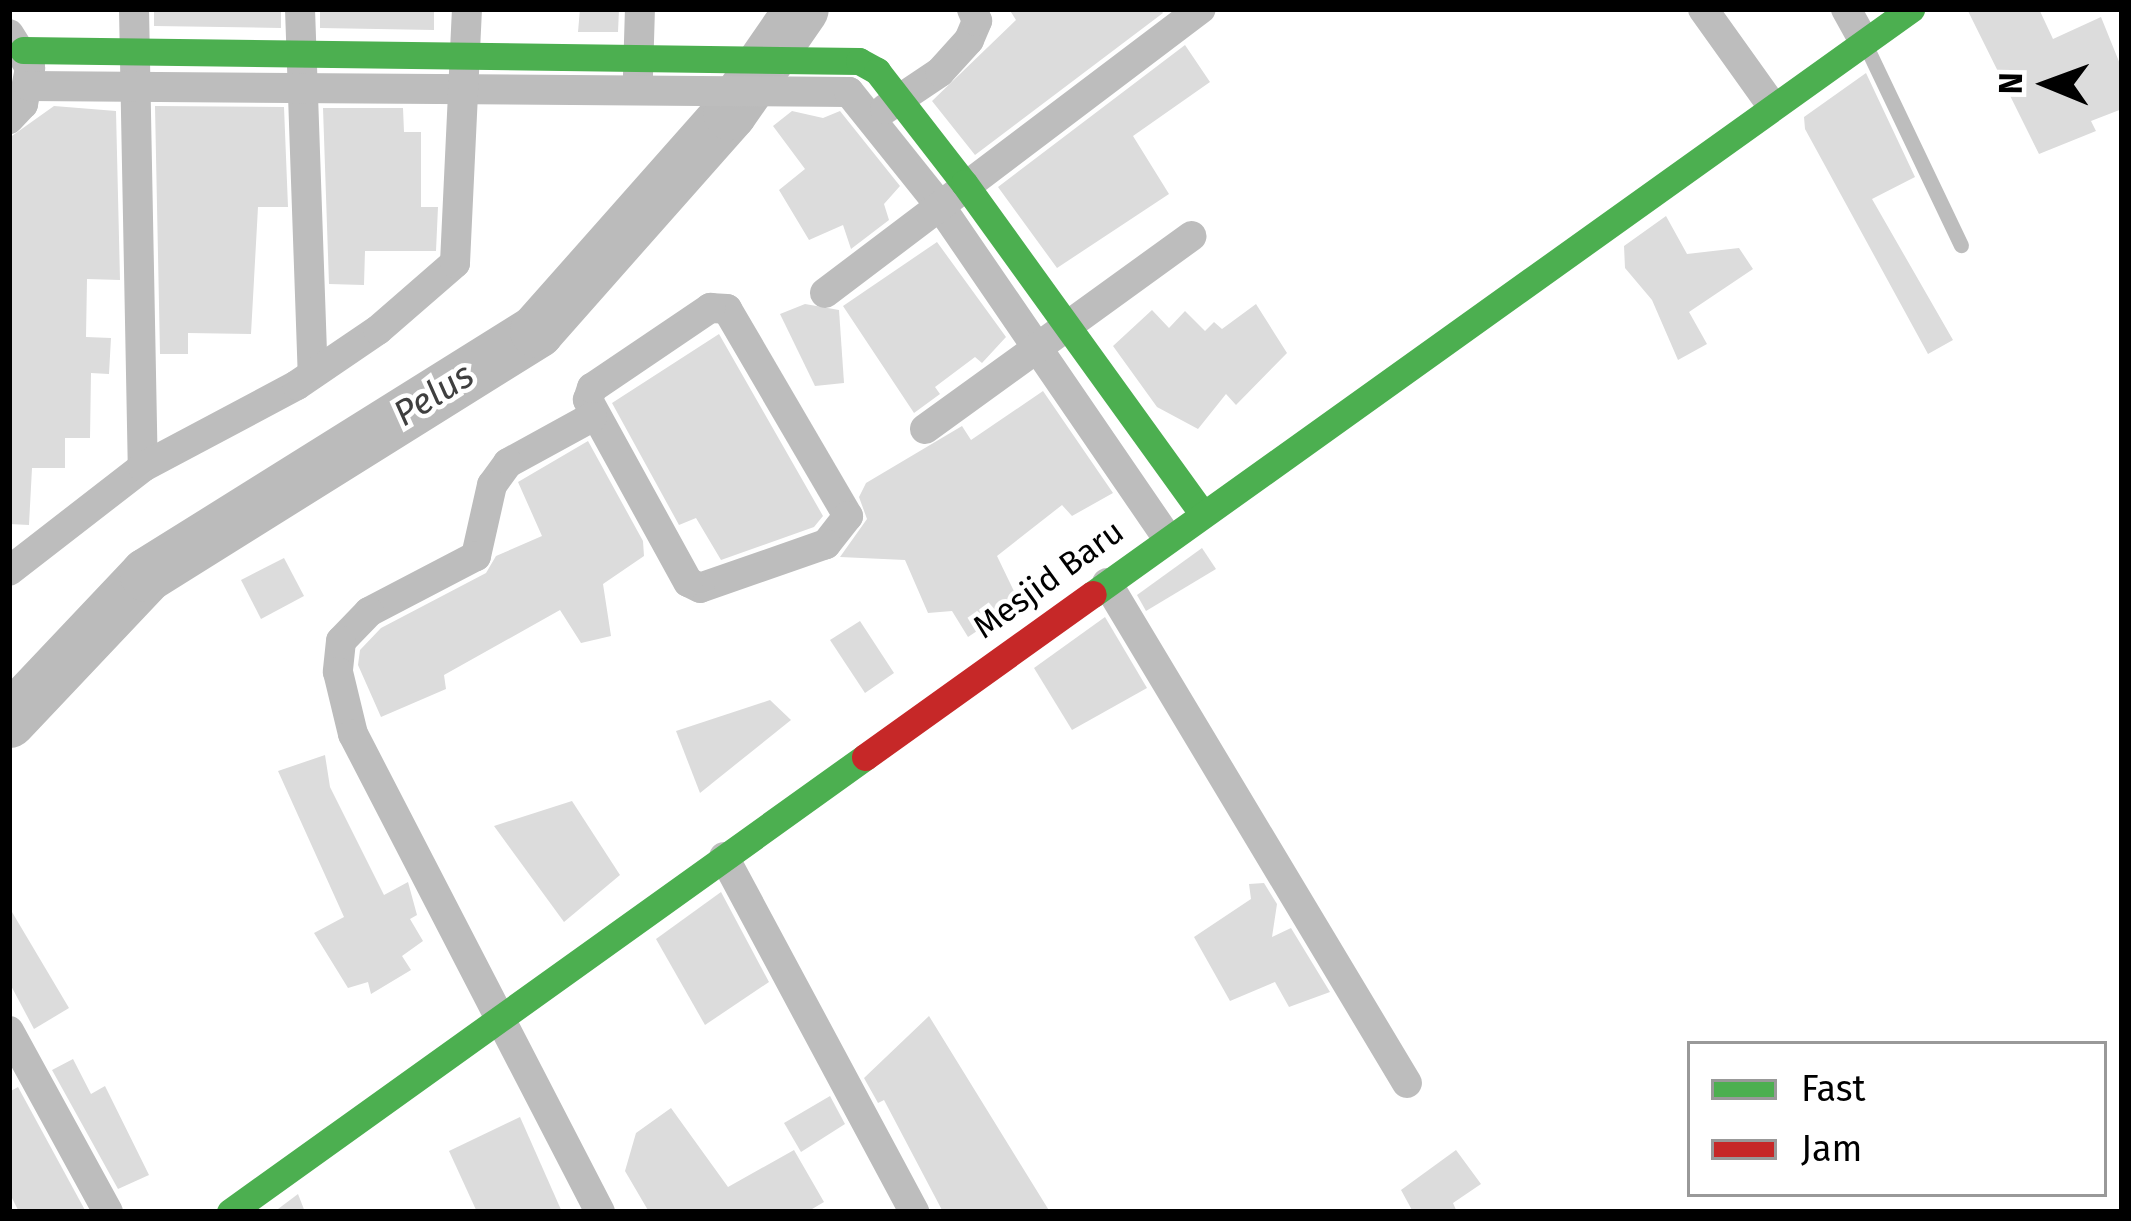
<!DOCTYPE html>
<html>
<head>
<meta charset="utf-8">
<style>
  body { margin:0 }
  #map { position:relative; width:2131px; height:1221px; overflow:hidden; background:#fff; font-family:"Fira Sans",sans-serif }
  div>[style] { position:absolute }
  [style*='--x'] { left:calc(var(--x)*1px); top:calc(var(--y)*1px); width:calc(var(--w)*1px); rotate:calc(var(--a)*1deg) }
  .river>* { height:54px; margin:-27px; padding:0 27px; transform-origin:27px; border-radius:27px; background:#bbb }
  .building>* { inset:0; background:#dcdcdc }
  .lane>* { height:15px; margin:-7.5px; padding:0 7.5px; transform-origin:7.5px; border-radius:7.5px; background:#bdbdbd }
  .street>* { height:30px; margin:-15px; padding:0 15px; transform-origin:15px; border-radius:15px; background:#bdbdbd }
  .fast>* { height:27px; margin:-13.5px; padding:0 13.5px; transform-origin:13.5px; border-radius:13.5px; background:#4caf50 }
  .jam>* { height:27px; margin:-13.5px; padding:0 13.5px; transform-origin:13.5px; border-radius:13.5px; background:#c62828 }
  span { translate:-50% -50%; white-space:nowrap; text-align:center; line-height:1.15; -webkit-text-stroke:9px #fff; paint-order:stroke }
  .street-label { font-size:33px; color:#000 }
  .water-label { font-size:36px; color:#3f3f3f; font-style:italic }
  .frame { position:absolute; inset:0; border:12px solid #000; pointer-events:none }
  .legend { position:absolute; left:1687px; top:1041px; width:420px; height:156px; box-sizing:border-box; background:#fff; border:3px solid #999; margin:0; padding:15px 21px; list-style:none; font-size:36px; color:#000 }
  .legend li { display:flex; align-items:center; gap:24px; height:60px }
  .legend b { width:60px; border:3px solid #999 }
  .north { position:absolute; left:1987px; top:24px; width:120px; height:120px; -webkit-text-stroke:9px #fff; paint-order:stroke; rotate:271deg; font-size:33px; font-weight:700; line-height:48px; text-align:center; color:#000 }
  .north::after { content:''; display:block; margin:auto; width:42px; height:54px; background:#000; clip-path:polygon(50% 0,100% 100%,50% 72%,0 100%) }
</style>
</head>
<body>
<div id="map">
  <div class="river">
    <i style="--x:9;--y:721;--w:201;--a:-46.6"></i>
    <i style="--x:147;--y:575;--w:460;--a:-32"></i>
    <i style="--x:537;--y:331;--w:291;--a:-48.5"></i>
    <i style="--x:730;--y:113;--w:126;--a:-55.3"></i>
  </div>
  <div class="building">
    <i style="clip-path:polygon(218px 9px,281px 9px,281px 28px,154px 26px,154px 11px)"></i>
    <i style="clip-path:polygon(320px 9px,434px 9px,434px 30px,320px 28px)"></i>
    <i style="clip-path:polygon(580px 9px,619px 9px,618px 32px,578px 32px)"></i>
    <i style="clip-path:polygon(1009px 9px,1160px 9px,1163px 13px,975px 155px,932px 101px,1016px 20px)"></i>
    <i style="clip-path:polygon(1967px 9px,2039px 9px,2053px 39px,2101px 17px,2122px 69px,2122px 109px,2091px 121px,2096px 131px,2039px 154px)"></i>
    <i style="clip-path:polygon(1185px 45px,1210px 82px,1133px 136px,1169px 194px,1057px 268px,998px 187px)"></i>
    <i style="clip-path:polygon(1866px 73px,1915px 177px,1872px 199px,1953px 340px,1928px 354px,1805px 129px,1804px 117px)"></i>
    <i style="clip-path:polygon(54px 106px,116px 111px,120px 280px,87px 279px,86px 337px,111px 338px,109px 374px,91px 373px,90px 438px,65px 438px,65px 468px,32px 468px,29px 525px,9px 524px,9px 138px)"></i>
    <i style="clip-path:polygon(155px 106px,284px 107px,288px 207px,258px 207px,251px 334px,188px 333px,188px 354px,160px 354px)"></i>
    <i style="clip-path:polygon(323px 108px,403px 108px,404px 132px,421px 132px,421px 207px,438px 207px,436px 251px,365px 251px,364px 285px,329px 284px)"></i>
    <i style="clip-path:polygon(792px 111px,823px 118px,840px 111px,900px 186px,884px 204px,889px 220px,851px 249px,843px 225px,809px 240px,779px 190px,805px 169px,773px 126px)"></i>
    <i style="clip-path:polygon(1666px 216px,1687px 254px,1739px 248px,1753px 269px,1689px 312px,1707px 344px,1678px 360px,1652px 300px,1625px 268px,1624px 246px)"></i>
    <i style="clip-path:polygon(937px 242px,1006px 337px,982px 363px,975px 357px,935px 387px,940px 394px,914px 413px,843px 306px)"></i>
    <i style="clip-path:polygon(805px 304px,839px 310px,844px 383px,815px 386px,780px 314px)"></i>
    <i style="clip-path:polygon(1256px 304px,1287px 353px,1236px 405px,1226px 394px,1198px 429px,1157px 407px,1113px 346px,1152px 310px,1169px 328px,1185px 311px,1205px 331px,1214px 322px,1222px 329px)"></i>
    <i style="clip-path:polygon(719px 334px,823px 516px,814px 527px,721px 560px,696px 518px,679px 525px,612px 403px)"></i>
    <i style="clip-path:polygon(1043px 391px,1113px 493px,1072px 516px,1062px 505px,997px 556px,1024px 612px,1007px 625px,1001px 615px,968px 637px,952px 611px,928px 613px,905px 560px,840px 557px,867px 519px,859px 497px,866px 483px,962px 426px,971px 440px)"></i>
    <i style="clip-path:polygon(588px 441px,643px 541px,644px 556px,603px 584px,611px 636px,581px 643px,560px 610px,444px 675px,446px 689px,381px 717px,358px 665px,360px 650px,381px 628px,486px 573px,496px 556px,542px 536px,518px 482px)"></i>
    <i style="clip-path:polygon(1202px 548px,1216px 569px,1146px 611px,1137px 595px)"></i>
    <i style="clip-path:polygon(284px 558px,304px 596px,261px 619px,241px 580px)"></i>
    <i style="clip-path:polygon(1105px 617px,1147px 688px,1072px 730px,1034px 668px)"></i>
    <i style="clip-path:polygon(860px 621px,894px 673px,865px 693px,830px 640px)"></i>
    <i style="clip-path:polygon(770px 700px,791px 720px,700px 793px,676px 731px)"></i>
    <i style="clip-path:polygon(325px 755px,330px 787px,384px 895px,408px 882px,417px 915px,410px 919px,423px 941px,402px 956px,411px 970px,371px 994px,368px 982px,348px 988px,314px 933px,344px 917px,278px 771px)"></i>
    <i style="clip-path:polygon(572px 801px,620px 875px,564px 922px,494px 826px)"></i>
    <i style="clip-path:polygon(1264px 883px,1277px 904px,1272px 937px,1291px 928px,1330px 992px,1289px 1007px,1275px 982px,1230px 1001px,1194px 937px,1251px 899px,1249px 884px)"></i>
    <i style="clip-path:polygon(721px 892px,769px 982px,705px 1025px,656px 939px)"></i>
    <i style="clip-path:polygon(9px 907px,69px 1008px,34px 1029px,9px 982px)"></i>
    <i style="clip-path:polygon(929px 1016px,1050px 1212px,943px 1212px,884px 1100px,878px 1103px,864px 1078px)"></i>
    <i style="clip-path:polygon(73px 1059px,91px 1094px,105px 1086px,149px 1175px,118px 1189px,52px 1070px)"></i>
    <i style="clip-path:polygon(18px 1087px,86px 1212px,19px 1212px,9px 1192px,9px 1092px)"></i>
    <i style="clip-path:polygon(830px 1096px,845px 1124px,801px 1152px,784px 1123px)"></i>
    <i style="clip-path:polygon(671px 1108px,728px 1187px,794px 1150px,824px 1202px,807px 1212px,649px 1212px,625px 1171px,636px 1133px)"></i>
    <i style="clip-path:polygon(520px 1117px,562px 1212px,477px 1212px,449px 1151px)"></i>
    <i style="clip-path:polygon(1456px 1150px,1481px 1184px,1453px 1203px,1457px 1212px,1413px 1212px,1401px 1190px)"></i>
    <i style="clip-path:polygon(298px 1194px,305px 1212px,274px 1212px)"></i>
  </div>
  <div class="lane">
    <i style="--x:1865;--y:44;--w:223;--a:64.5"></i>
  </div>
  <div class="street">
    <i style="--x:134;--y:9;--w:458;--a:88.9"></i>
    <i style="--x:300;--y:9;--w:365;--a:88"></i>
    <i style="--x:1703;--y:9;--w:115;--a:54.5"></i>
    <i style="--x:1846;--y:9;--w:38;--a:61"></i>
    <i style="--x:9;--y:34;--w:40;--a:58"></i>
    <i style="--x:30;--y:68;--w:37;--a:101"></i>
    <i style="--x:23;--y:104;--w:21;--a:133"></i>
    <i style="--x:638;--y:75;--w:66;--a:-88.3"></i>
    <i style="--x:29;--y:86;--w:820;--a:0.42"></i>
    <i style="--x:849;--y:92;--w:142;--a:51.3"></i>
    <i style="--x:938;--y:203;--w:407;--a:55.6"></i>
    <i style="--x:885;--y:109;--w:66;--a:-33.9"></i>
    <i style="--x:940;--y:72;--w:43;--a:-47.8"></i>
    <i style="--x:969;--y:40;--w:21;--a:-67"></i>
    <i style="--x:977;--y:21;--w:13;--a:-113"></i>
    <i style="--x:825;--y:293;--w:471;--a:-37.1"></i>
    <i style="--x:710;--y:308;--w:17;--a:3"></i>
    <i style="--x:727;--y:309;--w:240;--a:59.7"></i>
    <i style="--x:848;--y:516;--w:36;--a:128"></i>
    <i style="--x:826;--y:544;--w:133;--a:160.8"></i>
    <i style="--x:700;--y:588;--w:13;--a:-153"></i>
    <i style="--x:688;--y:582;--w:208;--a:-118.8"></i>
    <i style="--x:588;--y:400;--w:13;--a:-72"></i>
    <i style="--x:592;--y:388;--w:143;--a:-34.1"></i>
    <i style="--x:592;--y:417;--w:96;--a:151.3"></i>
    <i style="--x:508;--y:463;--w:27;--a:126"></i>
    <i style="--x:492;--y:485;--w:73;--a:102.7"></i>
    <i style="--x:476;--y:556;--w:121;--a:152.4"></i>
    <i style="--x:369;--y:612;--w:40;--a:134"></i>
    <i style="--x:341;--y:641;--w:31;--a:96"></i>
    <i style="--x:338;--y:672;--w:64;--a:76.4"></i>
    <i style="--x:353;--y:734;--w:538;--a:62.67"></i>
    <i style="--x:925;--y:429;--w:329;--a:-35.9"></i>
    <i style="--x:9;--y:571;--w:170;--a:-37.8"></i>
    <i style="--x:143;--y:467;--w:174;--a:-28"></i>
    <i style="--x:297;--y:385;--w:98;--a:-34.2"></i>
    <i style="--x:378;--y:330;--w:102;--a:-41"></i>
    <i style="--x:455;--y:263;--w:254;--a:-87.3"></i>
    <i style="--x:1107;--y:583;--w:583;--a:59.04"></i>
    <i style="--x:724;--y:857;--w:403;--a:61.8"></i>
    <i style="--x:9;--y:1031;--w:206;--a:61.3"></i>
  </div>
  <div class="fast">
    <i style="--x:23;--y:50;--w:836;--a:0.75"></i>
    <i style="--x:859;--y:61;--w:21;--a:29"></i>
    <i style="--x:877;--y:71;--w:142;--a:52.2"></i>
    <i style="--x:964;--y:183;--w:408;--a:54.2"></i>
    <i style="--x:1093;--y:594;--w:1006;--a:-35.57"></i>
    <i style="--x:230;--y:1212;--w:781;--a:-35.62"></i>
  </div>
  <div class="jam">
    <i style="--x:865;--y:757;--w:280;--a:-35.6"></i>
  </div>
  <div class="street-label">
    <span style="left:1049px;top:580px;rotate:-36deg">Mesjid Baru</span>
  </div>
  <div class="water-label">
    <span style="left:434px;top:395px;rotate:-32deg">Pelus</span>
  </div>
  <div class="frame"></div>
  <ul class="legend">
  <li><b style="height:15px;background:#4caf50"></b>Fast</li>
  <li><b style="height:15px;background:#c62828"></b>Jam</li>
  </ul>
  <div class="north">N</div>
</div>
</body>
</html>
